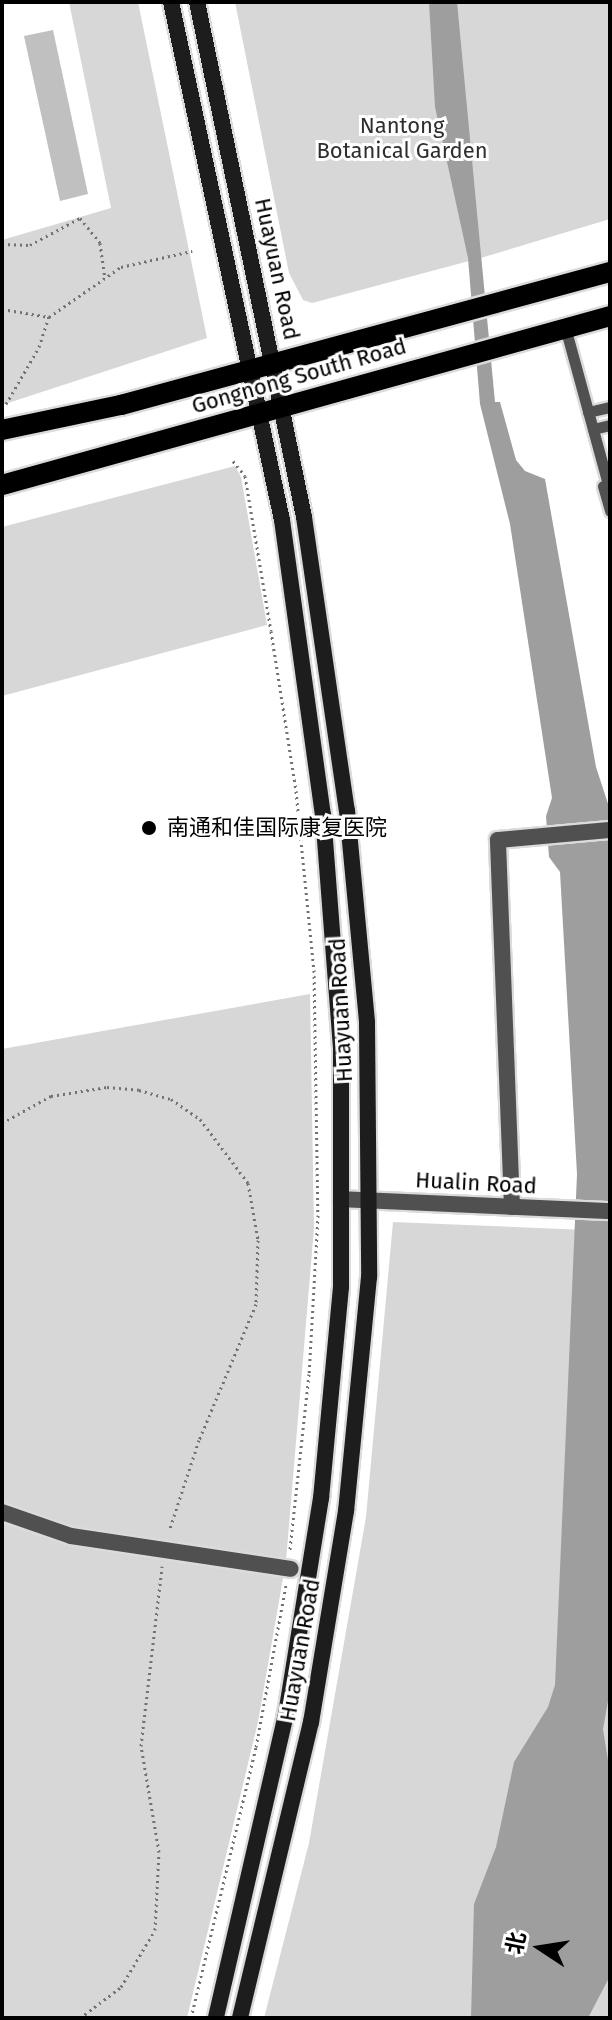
<!DOCTYPE html>
<html>
<head>
<meta charset="utf-8">
<style>
  body { margin:0 }
  #map { position:relative; width:612px; height:2020px; overflow:hidden; background:#fff; font-family:"Fira Sans","Noto Sans SC",sans-serif }
  div>[style] { position:absolute }
  [style*='--x'] { left:calc(var(--x)*1px); top:calc(var(--y)*1px); width:calc(var(--w)*1px); rotate:calc(var(--a)*1deg) }
  .green>* { inset:0; background:#d7d7d7 }
  .water>* { inset:0; background:#9e9e9e }
  .building>* { inset:0; background:#c0c0c0 }
  .path>* { height:3px; margin-top:-1.5px; transform-origin:0; background:repeating-linear-gradient(90deg,#727272 0 2px,transparent 0 6px) }
  .roads { filter:drop-shadow(2px 0 #dbdbdb) drop-shadow(-2px 0 #dbdbdb) drop-shadow(0 2px #dbdbdb) drop-shadow(0 -2px #dbdbdb) }
  .service>* { height:11px; margin:-5.5px; padding:0 5.5px; transform-origin:5.5px; border-radius:5.5px; background:#505050 }
  .pedestrian>* { height:16px; margin:-8px; padding:0 8px; transform-origin:8px; border-radius:8px; background:#505050 }
  .minor>* { height:16px; margin:-8px; padding:0 8px; transform-origin:8px; border-radius:8px; background:#505050 }
  .tertiary>* { height:16px; margin:-8px; padding:0 8px; transform-origin:8px; border-radius:8px; background:#505050 }
  .secondary>* { height:16px; margin:-8px; padding:0 8px; transform-origin:8px; border-radius:8px; background:#1d1d1d }
  .primary>* { height:20px; margin:-10px; padding:0 10px; transform-origin:10px; border-radius:10px; background:#000 }
  .dots>* { width:22px; height:22px; translate:-50% -50%; box-sizing:border-box; border:4px solid #fff; border-radius:50% }
  span { translate:-50% -50%; white-space:nowrap; text-align:center; line-height:1.15; -webkit-text-stroke:6px #fff; paint-order:stroke }
  .park-label { font-size:22px; color:#2e2e2e }
  .street-label { font-size:22px; color:#000 }
  .poi-label { font-size:22px; color:#000 }
  .left { translate:0 -50%; text-align:left }
  .frame { position:absolute; inset:0; border:4px solid #000; pointer-events:none }
  .north { position:absolute; left:500px; top:1908px; width:80px; height:80px; -webkit-text-stroke:6px #fff; paint-order:stroke; rotate:282deg; font-size:22px; font-weight:700; line-height:32px; text-align:center; color:#000 }
  .north::after { content:''; display:block; margin:auto; width:28px; height:36px; background:#000; clip-path:polygon(50% 0,100% 100%,50% 72%,0 100%) }
</style>
</head>
<body>
<div id="map">
  <div class="green">
    <i style="clip-path:polygon(69px 2px,138px 2px,207px 338px,2px 405px,2px 240px,111px 208px)"></i>
    <i style="clip-path:polygon(235px 2px,610px 2px,610px 219px,484px 257px,312px 303px,303px 300px,289px 273px)"></i>
    <i style="clip-path:polygon(235px 466px,241px 477px,267px 625px,2px 696px,2px 527px)"></i>
    <i style="clip-path:polygon(310px 994px,314px 1228px,286px 1561px,258px 1722px,187px 2018px,2px 2018px,2px 1049px)"></i>
    <i style="clip-path:polygon(393px 1222px,610px 1231px,610px 2018px,264px 2018px,309px 1843px,366px 1517px)"></i>
  </div>
  <div class="water">
    <i style="clip-path:polygon(429px 2px,457px 2px,495px 402px,500px 402px,516px 460px,525px 471px,545px 479px,596px 767px,610px 810px,610px 1690px,603px 1729px,610px 1773px,610px 1976px,588px 2018px,471px 2018px,474px 1904px,496px 1847px,514px 1762px,548px 1707px,555px 1685px,577px 1174px,560px 872px,549px 857px,546px 816px,552px 798px,510px 524px,480px 404px,468px 258px,435px 107px)"></i>
  </div>
  <div class="building">
    <i style="clip-path:polygon(53px 30px,88px 194px,60px 201px,24px 36px)"></i>
  </div>
  <div class="path">
    <i style="--x:2;--y:244;--w:28;--a:2"></i>
    <i style="--x:30;--y:245;--w:57;--a:-28.4"></i>
    <i style="--x:80;--y:218;--w:32;--a:51"></i>
    <i style="--x:100;--y:243;--w:34;--a:82"></i>
    <i style="--x:2;--y:309;--w:48;--a:9.7"></i>
    <i style="--x:6;--y:404;--w:66;--a:-59.9"></i>
    <i style="--x:39;--y:347;--w:32;--a:-72"></i>
    <i style="--x:49;--y:317;--w:88;--a:-34.8"></i>
    <i style="--x:121;--y:267;--w:73;--a:-12.7"></i>
    <i style="--x:233;--y:461;--w:19;--a:51"></i>
    <i style="--x:245;--y:476;--w:157;--a:80.5"></i>
    <i style="--x:271;--y:631;--w:162;--a:81.1"></i>
    <i style="--x:296;--y:791;--w:180;--a:84.3"></i>
    <i style="--x:314;--y:970;--w:245;--a:89.1"></i>
    <i style="--x:318;--y:1215;--w:159;--a:93.2"></i>
    <i style="--x:309;--y:1374;--w:177;--a:96.2"></i>
    <i style="--x:2;--y:1123;--w:56;--a:-28.9"></i>
    <i style="--x:51;--y:1096;--w:57;--a:-9.1"></i>
    <i style="--x:107;--y:1087;--w:32;--a:5"></i>
    <i style="--x:139;--y:1090;--w:33;--a:16"></i>
    <i style="--x:171;--y:1099;--w:35;--a:35"></i>
    <i style="--x:200;--y:1119;--w:80;--a:53.1"></i>
    <i style="--x:248;--y:1183;--w:58;--a:80"></i>
    <i style="--x:258;--y:1240;--w:64;--a:91.8"></i>
    <i style="--x:256;--y:1304;--w:147;--a:112.7"></i>
    <i style="--x:199;--y:1440;--w:96;--a:108.2"></i>
    <i style="--x:80;--y:2018;--w:51;--a:-37.1"></i>
    <i style="--x:121;--y:1987;--w:66;--a:-59.2"></i>
    <i style="--x:155;--y:1930;--w:78;--a:-87.1"></i>
    <i style="--x:159;--y:1852;--w:108;--a:-99.6"></i>
    <i style="--x:141;--y:1746;--w:181;--a:-83.3"></i>
    <i style="--x:191;--y:2018;--w:279;--a:-76.5"></i>
    <i style="--x:256;--y:1747;--w:165;--a:-79.5"></i>
  </div>
  <div class="roads">
    <div class="service">
      <i style="--x:565;--y:327;--w:171;--a:74.7"></i>
      <i style="--x:588;--y:412;--w:23;--a:-13"></i>
      <i style="--x:593;--y:429;--w:17;--a:-13"></i>
      <i style="--x:603;--y:486;--w:26;--a:74"></i>
    </div>
    <div class="pedestrian">
      <i style="--x:2;--y:1512;--w:73;--a:19.2"></i>
      <i style="--x:71;--y:1536;--w:222;--a:8.5"></i>
    </div>
    <div class="minor">
      <i style="--x:512;--y:1207;--w:367;--a:-92.2"></i>
      <i style="--x:498;--y:840;--w:112;--a:-5.1"></i>
    </div>
    <div class="tertiary">
      <i style="--x:341;--y:1199;--w:269;--a:2.6"></i>
    </div>
    <div class="secondary">
      <i style="--x:171;--y:2;--w:530;--a:77.91"></i>
      <i style="--x:282;--y:520;--w:297;--a:82.1"></i>
      <i style="--x:323;--y:814;--w:237;--a:85.6"></i>
      <i style="--x:341;--y:1050;--w:237;--a:90"></i>
      <i style="--x:341;--y:1287;--w:212;--a:95.4"></i>
      <i style="--x:321;--y:1498;--w:219;--a:99.2"></i>
      <i style="--x:286;--y:1714;--w:312;--a:103"></i>
      <i style="--x:197;--y:2;--w:526;--a:78.26"></i>
      <i style="--x:304;--y:517;--w:296;--a:81.7"></i>
      <i style="--x:347;--y:810;--w:214;--a:84.6"></i>
      <i style="--x:367;--y:1023;--w:254;--a:89.5"></i>
      <i style="--x:369;--y:1277;--w:235;--a:95.6"></i>
      <i style="--x:346;--y:1511;--w:214;--a:99.4"></i>
      <i style="--x:311;--y:1722;--w:304;--a:103.5"></i>
    </div>
    <div class="primary">
      <i style="--x:2;--y:430;--w:122;--a:-11.9"></i>
      <i style="--x:121;--y:405;--w:507;--a:-15.22"></i>
      <i style="--x:2;--y:485;--w:631;--a:-15.53"></i>
    </div>
  </div>
  <div class="dots">
    <i style="left:149px;top:828px;background:#000"></i>
  </div>
  <div class="park-label">
    <span style="left:402px;top:138px">Nantong<br>Botanical Garden</span>
  </div>
  <div class="street-label">
    <span style="left:277px;top:269px;rotate:78deg">Huayuan Road</span>
    <span style="left:299px;top:376px;rotate:-16deg">Gongnong South Road</span>
    <span style="left:341px;top:1010px;rotate:-93deg">Huayuan Road</span>
    <span style="left:476px;top:1183px;rotate:3deg">Hualin Road</span>
    <span style="left:300px;top:1650px;rotate:-80deg">Huayuan Road</span>
  </div>
  <div class="poi-label">
    <span class="left" style="left:167px;top:828px">南通和佳国际康复医院</span>
  </div>
  <div class="frame"></div>
  <div class="north">北</div>
</div>
</body>
</html>
